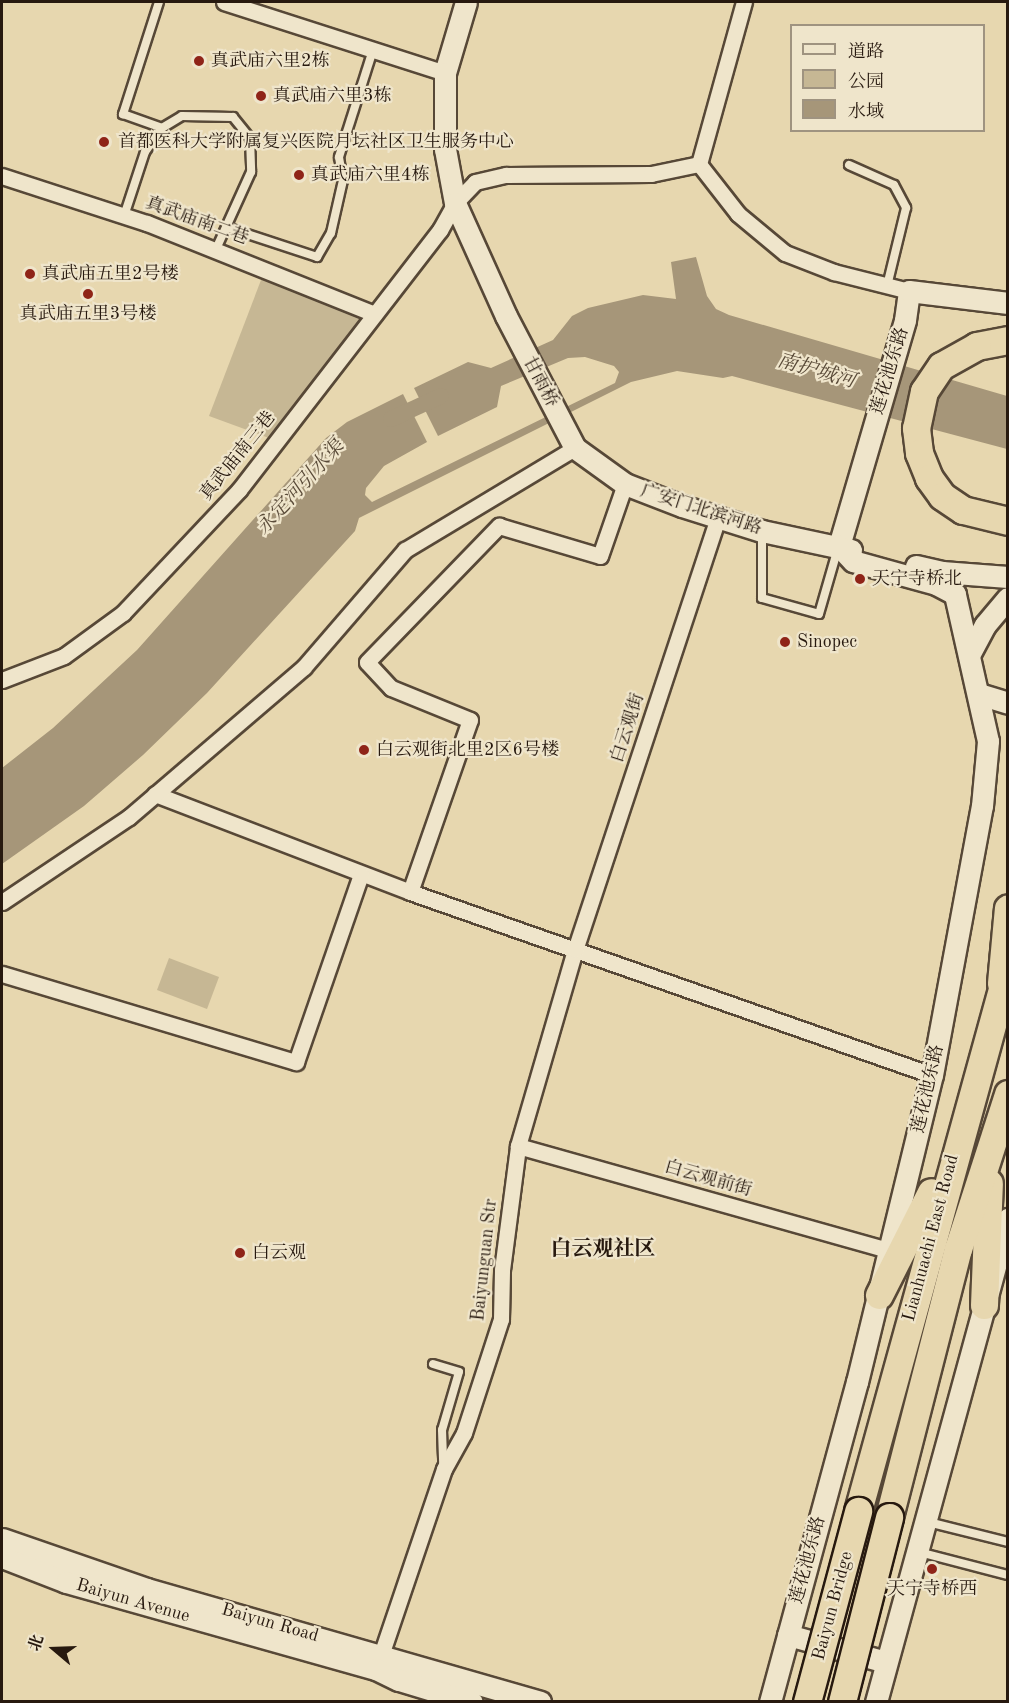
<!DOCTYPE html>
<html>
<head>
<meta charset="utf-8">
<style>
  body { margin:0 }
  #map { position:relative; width:1009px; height:1703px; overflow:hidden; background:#e7d7af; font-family:"Old Standard TT","Noto Serif SC",serif }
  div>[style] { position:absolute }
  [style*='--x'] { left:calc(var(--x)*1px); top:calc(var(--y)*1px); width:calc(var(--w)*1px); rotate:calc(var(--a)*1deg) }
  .green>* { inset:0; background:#c6b794 }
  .water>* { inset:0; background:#a69679 }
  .canal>* { height:16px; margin:-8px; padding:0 8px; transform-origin:8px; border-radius:8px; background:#a69679 }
  .roads { filter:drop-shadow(2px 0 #574837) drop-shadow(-2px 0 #574837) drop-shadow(0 2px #574837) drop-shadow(0 -2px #574837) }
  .lane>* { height:8px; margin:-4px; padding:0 4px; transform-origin:4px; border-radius:4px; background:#efe5cb }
  .street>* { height:15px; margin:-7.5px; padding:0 7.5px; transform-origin:7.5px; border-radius:7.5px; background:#efe5cb }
  .secondary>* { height:21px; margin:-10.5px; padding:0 10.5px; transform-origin:10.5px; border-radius:10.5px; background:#efe5cb }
  .highway>* { height:27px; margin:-13.5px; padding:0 13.5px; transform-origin:13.5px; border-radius:13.5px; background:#e7d7af }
  .bridges { filter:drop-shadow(2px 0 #27190f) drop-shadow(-2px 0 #27190f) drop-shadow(0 2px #27190f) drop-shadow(0 -2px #27190f) }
  .highway-bridge>* { height:27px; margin:-13.5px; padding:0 13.5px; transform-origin:13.5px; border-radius:13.5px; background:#e7d7af }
  .dots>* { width:16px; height:16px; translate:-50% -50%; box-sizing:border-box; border:3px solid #efe5cb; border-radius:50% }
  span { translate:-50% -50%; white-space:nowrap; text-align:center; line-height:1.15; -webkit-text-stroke:4.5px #efe5cb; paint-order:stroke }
  .poi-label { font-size:18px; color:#27190f }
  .left { translate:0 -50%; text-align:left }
  .street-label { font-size:18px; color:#27190f }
  .water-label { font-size:20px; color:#5a4b39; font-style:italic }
  .quarter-label { font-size:21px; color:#27190f; font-weight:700 }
  .frame { position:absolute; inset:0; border:3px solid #27190f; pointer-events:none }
  .legend { position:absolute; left:790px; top:24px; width:195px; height:108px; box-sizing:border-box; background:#efe5cb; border:2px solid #9f9380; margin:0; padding:8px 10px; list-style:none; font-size:18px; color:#27190f }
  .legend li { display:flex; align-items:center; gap:12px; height:30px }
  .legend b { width:30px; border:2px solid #9f9380 }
  .north { position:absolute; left:24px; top:1619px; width:60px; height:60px; -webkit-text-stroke:4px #efe5cb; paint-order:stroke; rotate:289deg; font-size:16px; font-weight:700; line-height:24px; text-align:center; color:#27190f }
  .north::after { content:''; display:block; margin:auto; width:21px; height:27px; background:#27190f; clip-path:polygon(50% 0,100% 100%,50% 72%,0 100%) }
</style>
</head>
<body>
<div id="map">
  <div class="green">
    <i style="clip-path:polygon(266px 267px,375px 314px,277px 441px,209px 416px)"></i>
    <i style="clip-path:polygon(169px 958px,219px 977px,207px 1009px,157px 990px)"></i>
  </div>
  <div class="water">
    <i style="clip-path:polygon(696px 257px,707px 296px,716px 309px,729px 315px,1007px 396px,1007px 449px,732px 376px,723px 378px,677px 371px,631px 382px,359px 518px,355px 531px,207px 693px,143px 755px,84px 806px,2px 864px,2px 768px,53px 728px,137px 650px,326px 438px,347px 422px,403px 394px,427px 442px,384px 466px,366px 488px,365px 495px,372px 502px,615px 383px,619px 372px,614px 366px,585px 357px,568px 358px,501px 386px,497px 407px,438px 436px,414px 388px,468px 362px,491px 368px,553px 340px,572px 316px,588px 308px,643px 295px,676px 299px,671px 262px)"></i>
  </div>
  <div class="canal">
    <i style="--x:391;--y:419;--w:55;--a:-24.7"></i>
  </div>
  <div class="roads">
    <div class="lane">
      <i style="--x:159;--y:2;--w:118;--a:107.8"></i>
      <i style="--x:123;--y:114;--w:41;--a:19.7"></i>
      <i style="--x:849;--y:165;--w:49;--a:24"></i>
      <i style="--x:894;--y:185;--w:26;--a:62"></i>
      <i style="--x:906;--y:208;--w:80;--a:103.7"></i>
      <i style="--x:124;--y:216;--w:67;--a:-71.8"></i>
      <i style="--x:145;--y:152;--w:29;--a:-55"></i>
      <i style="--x:162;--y:128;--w:23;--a:-31"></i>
      <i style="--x:182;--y:116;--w:51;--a:1.1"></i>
      <i style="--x:233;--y:117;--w:27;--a:51"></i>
      <i style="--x:250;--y:138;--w:34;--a:88"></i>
      <i style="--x:251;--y:172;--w:85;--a:114.4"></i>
      <i style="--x:226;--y:227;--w:96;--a:18.2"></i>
      <i style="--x:317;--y:257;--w:28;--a:-60"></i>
      <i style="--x:331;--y:233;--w:54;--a:-77.2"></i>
      <i style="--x:343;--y:180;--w:23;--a:-100"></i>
      <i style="--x:339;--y:157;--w:112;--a:-72.4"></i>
      <i style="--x:762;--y:532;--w:66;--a:90"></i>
      <i style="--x:762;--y:598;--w:59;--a:15.7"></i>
      <i style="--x:819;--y:614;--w:69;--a:-73.9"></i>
      <i style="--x:433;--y:1364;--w:27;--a:17"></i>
      <i style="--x:459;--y:1372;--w:60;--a:106.3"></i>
      <i style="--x:442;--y:1430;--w:35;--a:88"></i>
      <i style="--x:928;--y:1522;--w:82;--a:14"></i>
      <i style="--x:919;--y:1552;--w:92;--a:14.5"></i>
    </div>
    <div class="street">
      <i style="--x:224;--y:2;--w:232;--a:17.8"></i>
      <i style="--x:699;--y:164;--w:63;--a:52"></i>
      <i style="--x:738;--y:214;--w:61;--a:39.7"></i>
      <i style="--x:785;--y:253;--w:53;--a:21.2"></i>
      <i style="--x:834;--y:272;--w:77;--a:14.2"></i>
      <i style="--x:699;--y:164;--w:168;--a:-74.5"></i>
      <i style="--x:2;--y:176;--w:152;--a:18"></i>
      <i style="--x:147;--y:223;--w:245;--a:21.8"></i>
      <i style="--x:2;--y:680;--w:66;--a:-21.2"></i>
      <i style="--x:64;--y:656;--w:73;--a:-36.1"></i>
      <i style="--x:123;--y:613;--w:169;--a:-46.7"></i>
      <i style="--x:239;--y:490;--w:329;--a:-52.3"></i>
      <i style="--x:440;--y:230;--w:31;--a:-61"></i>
      <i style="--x:455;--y:203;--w:29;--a:-46"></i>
      <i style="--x:475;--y:182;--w:32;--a:-13"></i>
      <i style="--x:506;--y:175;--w:145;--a:-0.4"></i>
      <i style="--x:651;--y:174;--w:49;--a:-11.8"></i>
      <i style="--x:155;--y:794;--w:273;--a:21"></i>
      <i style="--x:410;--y:892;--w:553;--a:19.32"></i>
      <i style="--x:410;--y:892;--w:182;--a:-70.8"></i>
      <i style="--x:470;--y:720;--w:85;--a:-157.9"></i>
      <i style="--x:391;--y:688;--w:35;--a:-133"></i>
      <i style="--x:367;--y:662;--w:190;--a:-45.9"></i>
      <i style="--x:499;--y:526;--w:105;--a:16.5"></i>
      <i style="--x:600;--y:556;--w:76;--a:-70.9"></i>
      <i style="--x:2;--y:902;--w:153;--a:-33.8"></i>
      <i style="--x:129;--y:817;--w:230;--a:-40.6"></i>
      <i style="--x:304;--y:667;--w:155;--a:-49.2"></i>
      <i style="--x:405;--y:550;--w:198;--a:-31"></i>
      <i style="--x:2;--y:974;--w:307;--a:16.7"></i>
      <i style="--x:296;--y:1062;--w:199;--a:-70.9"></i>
      <i style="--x:518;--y:1146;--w:385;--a:15.7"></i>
      <i style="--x:378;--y:1664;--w:206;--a:-71.3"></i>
      <i style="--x:444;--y:1469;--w:41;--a:-60.9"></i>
      <i style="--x:464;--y:1433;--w:120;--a:-72"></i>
      <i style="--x:501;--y:1319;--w:49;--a:-88.8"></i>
      <i style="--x:502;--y:1270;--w:125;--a:-82.6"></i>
      <i style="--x:518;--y:1146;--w:204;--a:-73.8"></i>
      <i style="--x:575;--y:950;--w:455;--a:-71.7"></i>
    </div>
    <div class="secondary">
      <i style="--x:466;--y:2;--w:74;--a:106.5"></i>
      <i style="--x:445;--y:73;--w:76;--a:90"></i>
      <i style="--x:445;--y:149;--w:55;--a:79.5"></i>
      <i style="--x:455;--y:203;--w:124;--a:65.7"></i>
      <i style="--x:506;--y:316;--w:149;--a:62.4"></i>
      <i style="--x:575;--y:448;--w:62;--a:35.8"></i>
      <i style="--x:625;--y:484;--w:61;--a:21.1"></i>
      <i style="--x:682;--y:506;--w:84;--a:17.4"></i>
      <i style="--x:762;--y:531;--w:91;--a:12.1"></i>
      <i style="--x:839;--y:546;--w:235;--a:-73.7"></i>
      <i style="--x:905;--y:320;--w:29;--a:-82"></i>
      <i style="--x:909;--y:291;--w:100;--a:6.9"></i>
      <i style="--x:916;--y:566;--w:27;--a:13"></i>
      <i style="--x:942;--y:572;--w:66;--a:4.3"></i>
      <i style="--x:969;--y:655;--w:34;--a:-62"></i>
      <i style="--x:985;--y:625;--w:35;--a:-50"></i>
      <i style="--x:979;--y:694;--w:30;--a:17"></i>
      <i style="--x:2;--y:1539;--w:153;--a:19"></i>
      <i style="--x:147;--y:1589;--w:409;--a:16"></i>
      <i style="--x:2;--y:1557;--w:69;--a:21.3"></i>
      <i style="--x:66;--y:1582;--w:322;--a:15.7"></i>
      <i style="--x:376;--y:1669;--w:25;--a:26"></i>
      <i style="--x:399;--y:1680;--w:76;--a:16.8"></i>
      <i style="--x:788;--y:1635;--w:102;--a:15.4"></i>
      <i style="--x:770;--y:1702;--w:332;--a:-74.8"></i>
      <i style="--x:857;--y:1382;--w:316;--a:-76.3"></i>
      <i style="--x:932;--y:1075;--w:274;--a:-79.5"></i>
      <i style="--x:982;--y:806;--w:65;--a:-84.7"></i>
      <i style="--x:988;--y:741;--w:151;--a:-102.7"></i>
      <i style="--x:955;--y:594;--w:21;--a:-152"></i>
      <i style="--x:936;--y:584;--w:86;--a:-164.5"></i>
      <i style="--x:853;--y:561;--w:21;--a:-133"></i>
      <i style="--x:876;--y:1702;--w:501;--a:-74.71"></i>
    </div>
    <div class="highway">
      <i style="--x:1008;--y:340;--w:32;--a:169"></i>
      <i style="--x:977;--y:346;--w:41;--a:150.9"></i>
      <i style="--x:941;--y:366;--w:30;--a:124"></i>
      <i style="--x:924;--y:391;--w:38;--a:102"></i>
      <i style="--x:916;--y:428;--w:25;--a:83"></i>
      <i style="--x:919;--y:453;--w:27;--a:68"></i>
      <i style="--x:929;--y:478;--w:22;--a:54"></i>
      <i style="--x:942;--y:496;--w:25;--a:34"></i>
      <i style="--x:963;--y:510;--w:46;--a:13.7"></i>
      <i style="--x:1001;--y:983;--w:75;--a:-84.7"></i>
      <i style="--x:879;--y:1295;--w:115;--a:-63.2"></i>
      <i style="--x:984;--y:1305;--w:122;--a:-87.7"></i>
      <i style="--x:858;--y:1511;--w:564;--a:-74.58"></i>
      <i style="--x:889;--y:1517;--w:277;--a:-75.6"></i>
      <i style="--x:958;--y:1249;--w:163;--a:-72.1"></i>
    </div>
  </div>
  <div class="bridges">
    <div class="highway-bridge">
      <i style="--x:807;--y:1702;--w:198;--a:-75"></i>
      <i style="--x:842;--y:1702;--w:191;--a:-75.7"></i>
    </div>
  </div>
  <div class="dots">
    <i style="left:199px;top:61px;background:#8f2418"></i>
    <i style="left:261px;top:96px;background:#8f2418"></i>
    <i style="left:104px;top:142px;background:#8f2418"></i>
    <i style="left:299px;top:175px;background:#8f2418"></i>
    <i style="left:30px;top:274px;background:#8f2418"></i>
    <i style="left:88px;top:294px;background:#8f2418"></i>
    <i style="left:860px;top:579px;background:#8f2418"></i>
    <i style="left:785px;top:642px;background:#8f2418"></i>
    <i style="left:364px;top:750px;background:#8f2418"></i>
    <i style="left:240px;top:1253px;background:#8f2418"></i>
    <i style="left:932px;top:1569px;background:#8f2418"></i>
  </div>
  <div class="poi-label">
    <span class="left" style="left:211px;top:61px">真武庙六里2栋</span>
    <span class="left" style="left:273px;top:96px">真武庙六里3栋</span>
    <span class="left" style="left:118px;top:142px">首都医科大学附属复兴医院月坛社区卫生服务中心</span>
    <span class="left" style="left:311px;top:175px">真武庙六里4栋</span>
    <span class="left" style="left:42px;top:274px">真武庙五里2号楼</span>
    <span style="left:88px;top:314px">真武庙五里3号楼</span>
    <span class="left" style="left:872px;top:579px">天宁寺桥北</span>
    <span class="left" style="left:797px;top:642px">Sinopec</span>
    <span class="left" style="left:376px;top:750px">白云观街北里2区6号楼</span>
    <span class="left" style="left:252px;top:1253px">白云观</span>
    <span style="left:932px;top:1589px">天宁寺桥西</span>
  </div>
  <div class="street-label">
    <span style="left:197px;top:221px;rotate:20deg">真武庙南二巷</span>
    <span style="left:890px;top:371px;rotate:-73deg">莲花池东路</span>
    <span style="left:540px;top:382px;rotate:62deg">甘雨桥</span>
    <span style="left:238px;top:456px;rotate:-51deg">真武庙南三巷</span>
    <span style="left:701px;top:510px;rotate:18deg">广安门北滨河路</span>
    <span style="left:628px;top:728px;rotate:-72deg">白云观街</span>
    <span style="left:928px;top:1089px;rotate:-77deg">莲花池东路</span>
    <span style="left:708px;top:1179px;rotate:16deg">白云观前街</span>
    <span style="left:931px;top:1238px;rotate:-75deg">Lianhuachi East Road</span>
    <span style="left:485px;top:1260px;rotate:-84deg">Baiyunguan Str</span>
    <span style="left:808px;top:1560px;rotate:-75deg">莲花池东路</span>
    <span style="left:133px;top:1601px;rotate:16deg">Baiyun Avenue</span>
    <span style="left:833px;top:1606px;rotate:-75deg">Baiyun Bridge</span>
    <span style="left:270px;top:1623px;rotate:16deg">Baiyun Road</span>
  </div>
  <div class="water-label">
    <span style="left:816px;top:372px;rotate:16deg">南护城河</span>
    <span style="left:301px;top:488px;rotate:-48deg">永定河引水渠</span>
  </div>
  <div class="quarter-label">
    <span style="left:603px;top:1250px">白云观社区</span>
  </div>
  <div class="frame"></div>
  <ul class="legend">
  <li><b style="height:8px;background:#efe5cb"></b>道路</li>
  <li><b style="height:16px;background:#c6b794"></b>公园</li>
  <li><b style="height:16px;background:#a69679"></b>水域</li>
  </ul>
  <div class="north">北</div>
</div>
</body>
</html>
